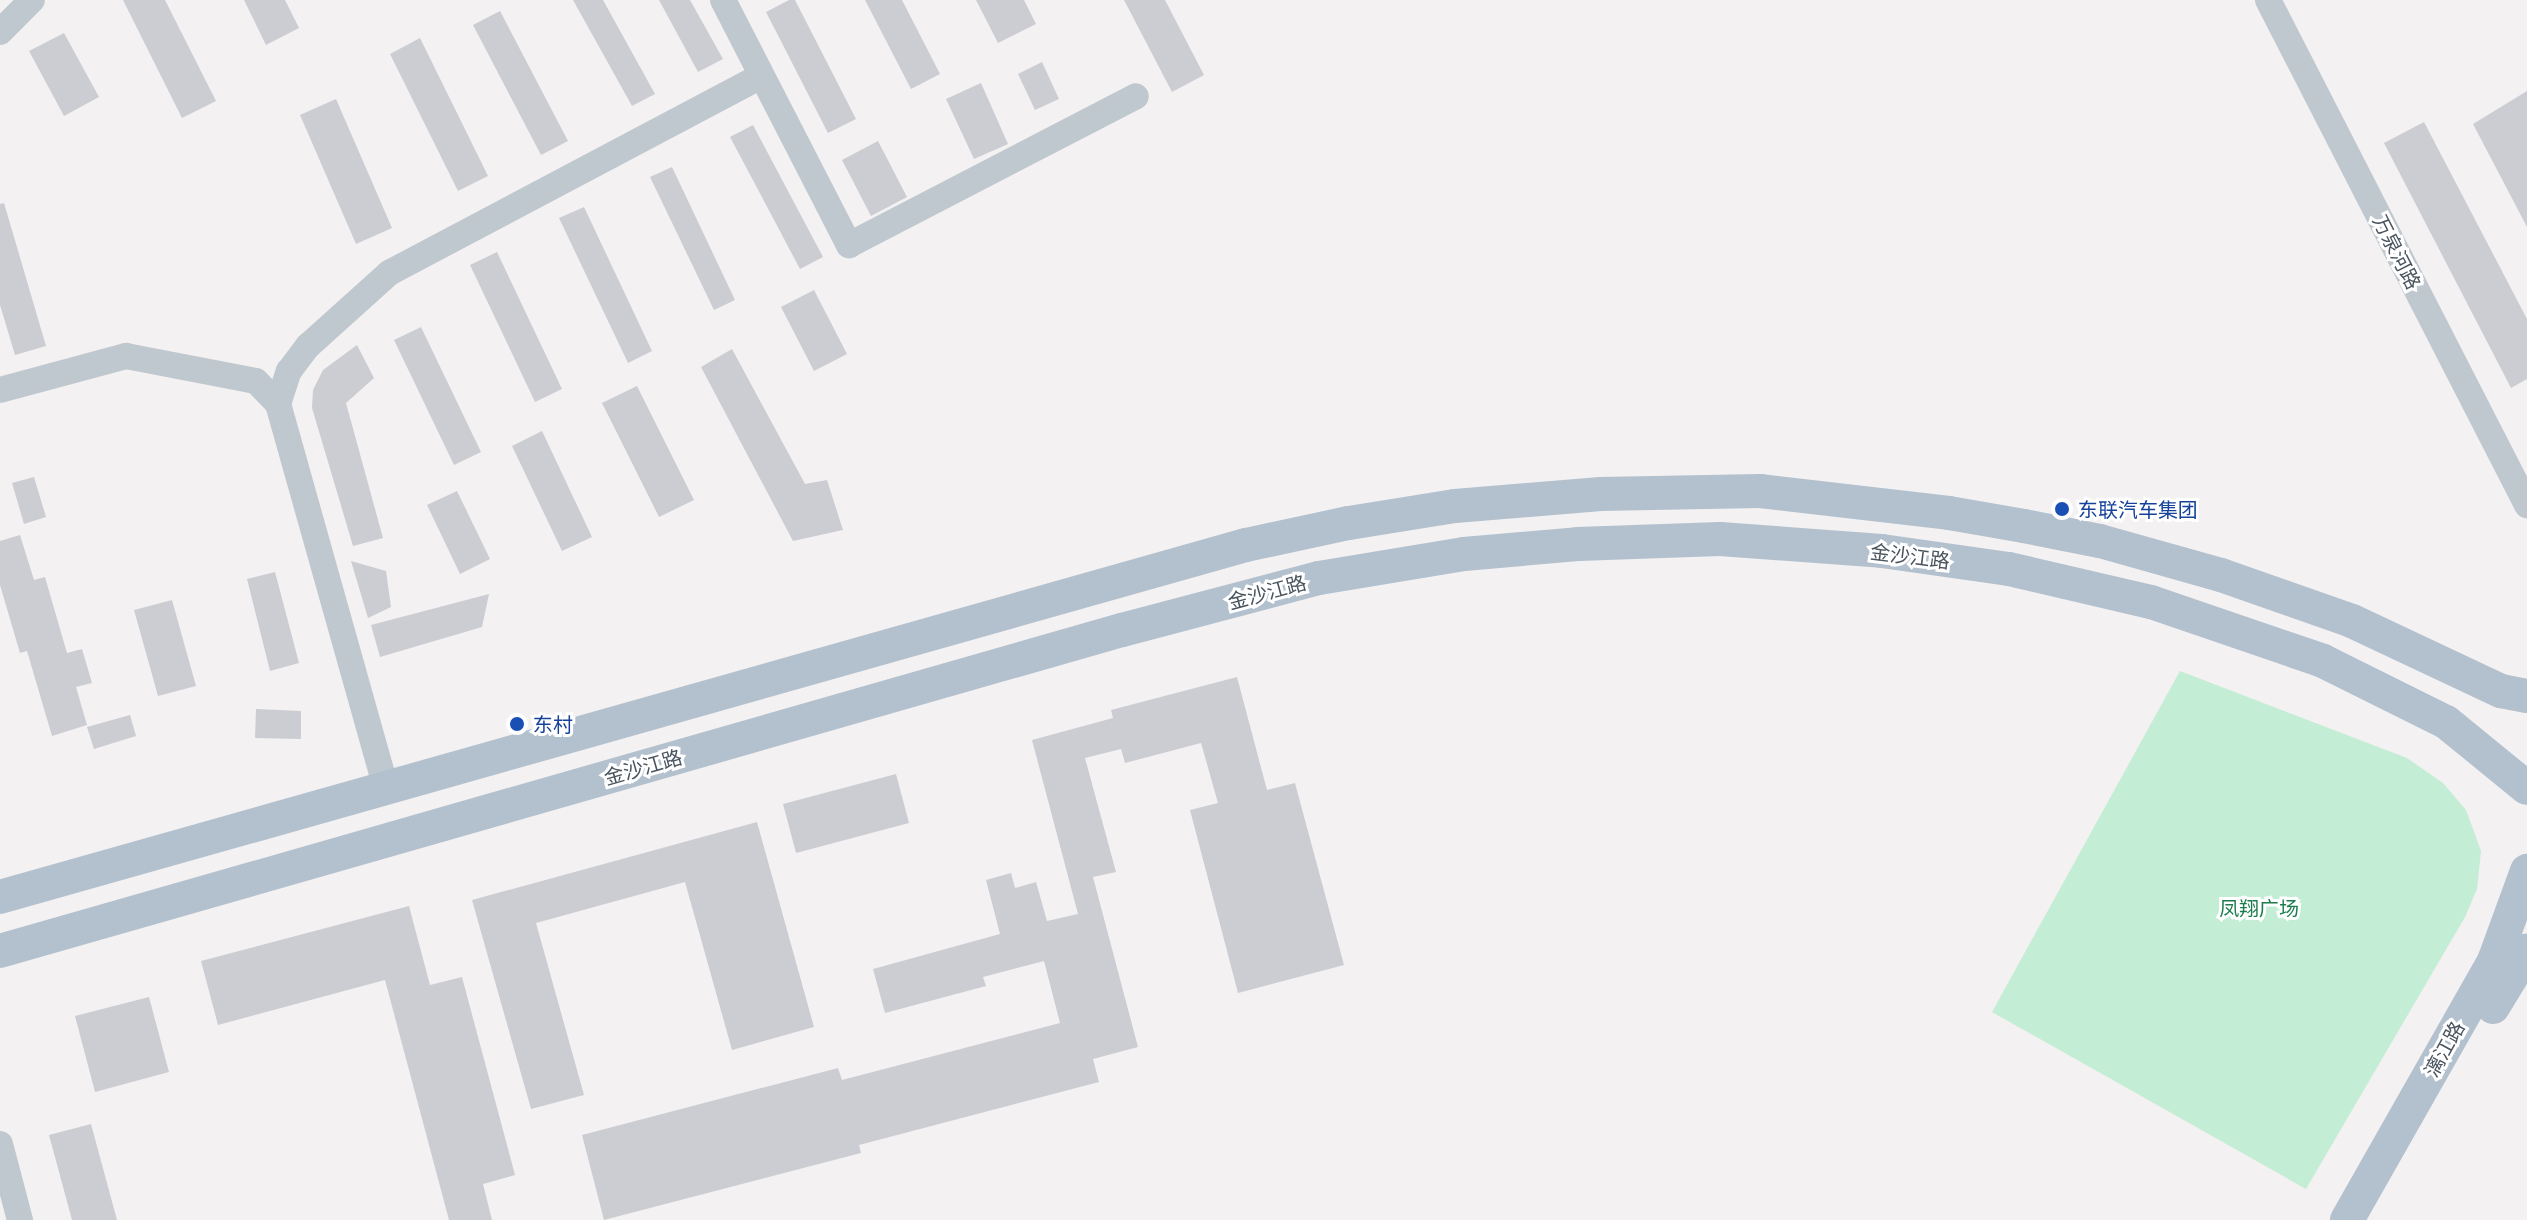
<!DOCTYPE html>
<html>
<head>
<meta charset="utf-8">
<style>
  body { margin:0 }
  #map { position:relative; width:2527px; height:1220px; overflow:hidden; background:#f3f1f1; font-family:Lato,"Noto Sans SC",sans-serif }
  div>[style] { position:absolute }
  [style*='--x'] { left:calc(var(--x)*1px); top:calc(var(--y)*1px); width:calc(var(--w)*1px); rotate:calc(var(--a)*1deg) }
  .green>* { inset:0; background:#c3edd4 }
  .building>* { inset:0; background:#cccdd3 }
  .minor>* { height:26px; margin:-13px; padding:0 13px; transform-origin:13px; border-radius:13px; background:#c0c8cf }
  .major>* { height:34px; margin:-17px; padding:0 17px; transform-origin:17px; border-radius:17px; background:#b3c0ce }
  .dots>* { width:22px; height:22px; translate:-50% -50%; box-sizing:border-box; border:4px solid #fff; border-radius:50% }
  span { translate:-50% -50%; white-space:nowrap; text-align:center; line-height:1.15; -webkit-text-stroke:6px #fff; paint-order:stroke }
  .street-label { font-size:20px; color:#4a545e }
  .transit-label { font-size:20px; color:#164399 }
  .left { translate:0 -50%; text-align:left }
  .park-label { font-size:20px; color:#1d7d4e }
</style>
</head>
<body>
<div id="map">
  <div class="green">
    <i style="clip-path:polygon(2180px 671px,2407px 758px,2443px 783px,2466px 810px,2481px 851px,2477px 889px,2465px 917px,2306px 1189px,1992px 1012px)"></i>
  </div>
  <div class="building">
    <i style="clip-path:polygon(123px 0,165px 0,216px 101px,182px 118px)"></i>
    <i style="clip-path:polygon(244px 0,285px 0,299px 28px,266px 45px)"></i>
    <i style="clip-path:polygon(573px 0,603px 0,655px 94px,632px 106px)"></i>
    <i style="clip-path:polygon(659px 0,690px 0,723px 59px,698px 72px)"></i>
    <i style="clip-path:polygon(789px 0,795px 0,856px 119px,828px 133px,766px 12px)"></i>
    <i style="clip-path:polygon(865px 0,902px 0,940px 74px,911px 89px)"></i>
    <i style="clip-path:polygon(976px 0,1024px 0,1036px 24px,998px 43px)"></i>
    <i style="clip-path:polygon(1124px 0,1165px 0,1204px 75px,1172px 92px)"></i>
    <i style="clip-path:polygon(500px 11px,568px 141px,541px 155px,473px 25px)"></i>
    <i style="clip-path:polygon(64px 33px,99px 97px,64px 116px,29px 51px)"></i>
    <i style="clip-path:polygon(420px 38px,488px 176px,458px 191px,390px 54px)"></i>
    <i style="clip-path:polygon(1042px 62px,1059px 99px,1035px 110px,1018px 74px)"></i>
    <i style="clip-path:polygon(981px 83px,1008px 144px,974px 159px,946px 99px)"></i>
    <i style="clip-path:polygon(2527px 91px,2527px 227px,2473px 124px)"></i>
    <i style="clip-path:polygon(336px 99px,392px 228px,356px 244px,300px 115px)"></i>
    <i style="clip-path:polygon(2424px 122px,2527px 319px,2527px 379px,2511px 388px,2384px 143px)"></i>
    <i style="clip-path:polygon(753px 125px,823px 257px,800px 269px,730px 137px)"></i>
    <i style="clip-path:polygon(878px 141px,907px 197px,871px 216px,842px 160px)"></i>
    <i style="clip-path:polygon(672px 167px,735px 300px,714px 310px,650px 177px)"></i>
    <i style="clip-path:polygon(4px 203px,46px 346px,15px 355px,0 305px,0 204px)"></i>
    <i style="clip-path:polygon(584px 207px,652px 351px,628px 363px,559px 218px)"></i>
    <i style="clip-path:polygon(497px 252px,562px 389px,535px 402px,470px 265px)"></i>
    <i style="clip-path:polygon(814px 290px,847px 354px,814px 371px,781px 307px)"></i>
    <i style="clip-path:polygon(421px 327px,481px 452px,454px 465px,394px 340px)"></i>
    <i style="clip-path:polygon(357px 345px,374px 378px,346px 403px,383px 538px,353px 546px,312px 408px,313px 390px,323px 370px)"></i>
    <i style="clip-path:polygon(732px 349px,805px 484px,827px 480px,843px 530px,793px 541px,701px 367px)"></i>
    <i style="clip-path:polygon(637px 386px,694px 500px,659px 517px,602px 403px)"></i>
    <i style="clip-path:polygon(542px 431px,592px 537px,562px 551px,512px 446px)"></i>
    <i style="clip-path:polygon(34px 477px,46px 517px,24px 524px,12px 483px)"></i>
    <i style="clip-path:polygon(457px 491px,490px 559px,460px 574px,427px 505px)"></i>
    <i style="clip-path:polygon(20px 535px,34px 580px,45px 577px,67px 653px,82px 649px,92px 683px,76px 687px,87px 725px,52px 736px,27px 651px,20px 653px,0 585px,0 541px)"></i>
    <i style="clip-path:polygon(351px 561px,386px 571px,391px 607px,368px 618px)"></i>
    <i style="clip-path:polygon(275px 572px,299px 663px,270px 671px,247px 579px)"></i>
    <i style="clip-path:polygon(489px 594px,482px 627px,380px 657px,371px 625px)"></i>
    <i style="clip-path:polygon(172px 600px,196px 686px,158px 696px,134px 610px)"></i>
    <i style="clip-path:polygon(1237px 677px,1267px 790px,1295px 783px,1344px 965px,1238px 993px,1190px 810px,1218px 803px,1201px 743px,1125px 763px,1121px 749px,1085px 758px,1116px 872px,1093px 877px,1138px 1047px,1093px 1059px,1099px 1082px,859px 1145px,861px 1153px,604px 1220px,582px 1135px,838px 1068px,842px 1080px,1060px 1023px,1044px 961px,983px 977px,986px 986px,885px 1013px,873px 969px,1000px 934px,986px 880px,1011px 873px,1015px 888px,1036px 882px,1047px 921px,1078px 914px,1032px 740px,1113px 718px,1111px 710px)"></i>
    <i style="clip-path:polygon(256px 709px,301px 711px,301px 739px,255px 738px)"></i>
    <i style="clip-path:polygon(130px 715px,136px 736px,94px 749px,87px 727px)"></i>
    <i style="clip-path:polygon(896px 774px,909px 823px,796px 853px,783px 804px)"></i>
    <i style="clip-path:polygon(757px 822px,814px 1027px,732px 1050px,685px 882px,536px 923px,584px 1095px,531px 1109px,472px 900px)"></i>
    <i style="clip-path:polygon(409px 906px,430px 985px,462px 977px,515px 1175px,483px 1184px,492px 1220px,449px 1220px,385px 980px,218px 1025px,201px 961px)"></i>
    <i style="clip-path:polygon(149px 997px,169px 1072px,95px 1092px,75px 1016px)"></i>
    <i style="clip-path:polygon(91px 1124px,117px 1220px,72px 1220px,49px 1135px)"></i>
  </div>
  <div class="minor">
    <i style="--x:723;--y:0;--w:276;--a:62.8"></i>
    <i style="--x:849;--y:245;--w:323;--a:-27.4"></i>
    <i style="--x:2268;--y:0;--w:568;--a:62.85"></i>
    <i style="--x:0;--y:32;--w:45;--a:-45"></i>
    <i style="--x:0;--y:390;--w:131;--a:-15.1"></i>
    <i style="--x:126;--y:356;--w:132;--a:10.9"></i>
    <i style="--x:256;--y:381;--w:32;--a:46"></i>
    <i style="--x:386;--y:788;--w:399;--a:-105.7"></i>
    <i style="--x:278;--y:404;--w:35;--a:-72"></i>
    <i style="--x:289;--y:371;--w:31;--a:-53"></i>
    <i style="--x:308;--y:346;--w:109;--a:-42"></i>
    <i style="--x:389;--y:273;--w:421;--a:-27.9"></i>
    <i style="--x:0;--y:1144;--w:79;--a:75.3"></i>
  </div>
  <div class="major">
    <i style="--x:0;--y:897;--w:1295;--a:-15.78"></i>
    <i style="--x:1246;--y:545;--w:105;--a:-12.1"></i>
    <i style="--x:1349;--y:523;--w:107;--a:-9.1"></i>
    <i style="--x:1455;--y:506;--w:146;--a:-4.7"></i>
    <i style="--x:1601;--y:494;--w:159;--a:-1.1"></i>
    <i style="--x:1760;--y:491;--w:190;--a:6.6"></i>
    <i style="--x:1949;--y:513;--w:76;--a:9.8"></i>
    <i style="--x:2024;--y:526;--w:77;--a:11.2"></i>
    <i style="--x:2100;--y:541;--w:126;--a:15.7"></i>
    <i style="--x:2221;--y:575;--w:139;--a:19.3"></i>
    <i style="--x:2352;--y:621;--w:165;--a:25.2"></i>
    <i style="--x:2501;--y:691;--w:26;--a:11"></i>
    <i style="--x:0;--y:951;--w:1167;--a:-15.97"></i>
    <i style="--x:1122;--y:630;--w:204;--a:-14.8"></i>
    <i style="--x:1319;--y:578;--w:147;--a:-9.4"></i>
    <i style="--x:1464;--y:554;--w:114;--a:-5"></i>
    <i style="--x:1578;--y:544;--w:142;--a:-2"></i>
    <i style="--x:1720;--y:539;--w:162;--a:4.2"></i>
    <i style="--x:1882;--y:551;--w:128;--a:8.1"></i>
    <i style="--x:2009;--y:569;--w:146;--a:13.1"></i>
    <i style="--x:2151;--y:602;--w:182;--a:18.9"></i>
    <i style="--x:2323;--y:661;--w:137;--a:26.4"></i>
    <i style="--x:2446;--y:722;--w:104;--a:39.2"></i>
    <i style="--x:2493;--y:1007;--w:66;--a:-58.7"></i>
    <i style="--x:2347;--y:1220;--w:298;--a:-60.4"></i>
    <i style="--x:2494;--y:961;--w:96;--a:-69.9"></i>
  </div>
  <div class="dots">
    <i style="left:2062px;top:509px;background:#1a4fb4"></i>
    <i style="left:517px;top:724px;background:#1a4fb4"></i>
  </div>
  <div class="street-label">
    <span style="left:2397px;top:252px;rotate:63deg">万泉河路</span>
    <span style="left:1910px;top:556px;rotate:7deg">金沙江路</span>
    <span style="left:1267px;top:592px;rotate:-15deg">金沙江路</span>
    <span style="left:643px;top:767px;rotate:-16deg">金沙江路</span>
    <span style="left:2444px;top:1049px;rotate:-61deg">漓江路</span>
  </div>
  <div class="transit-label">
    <span class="left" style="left:2078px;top:509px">东联汽车集团</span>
    <span class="left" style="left:533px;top:724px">东村</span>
  </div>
  <div class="park-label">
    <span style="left:2259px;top:908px">凤翔广场</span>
  </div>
</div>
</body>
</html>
